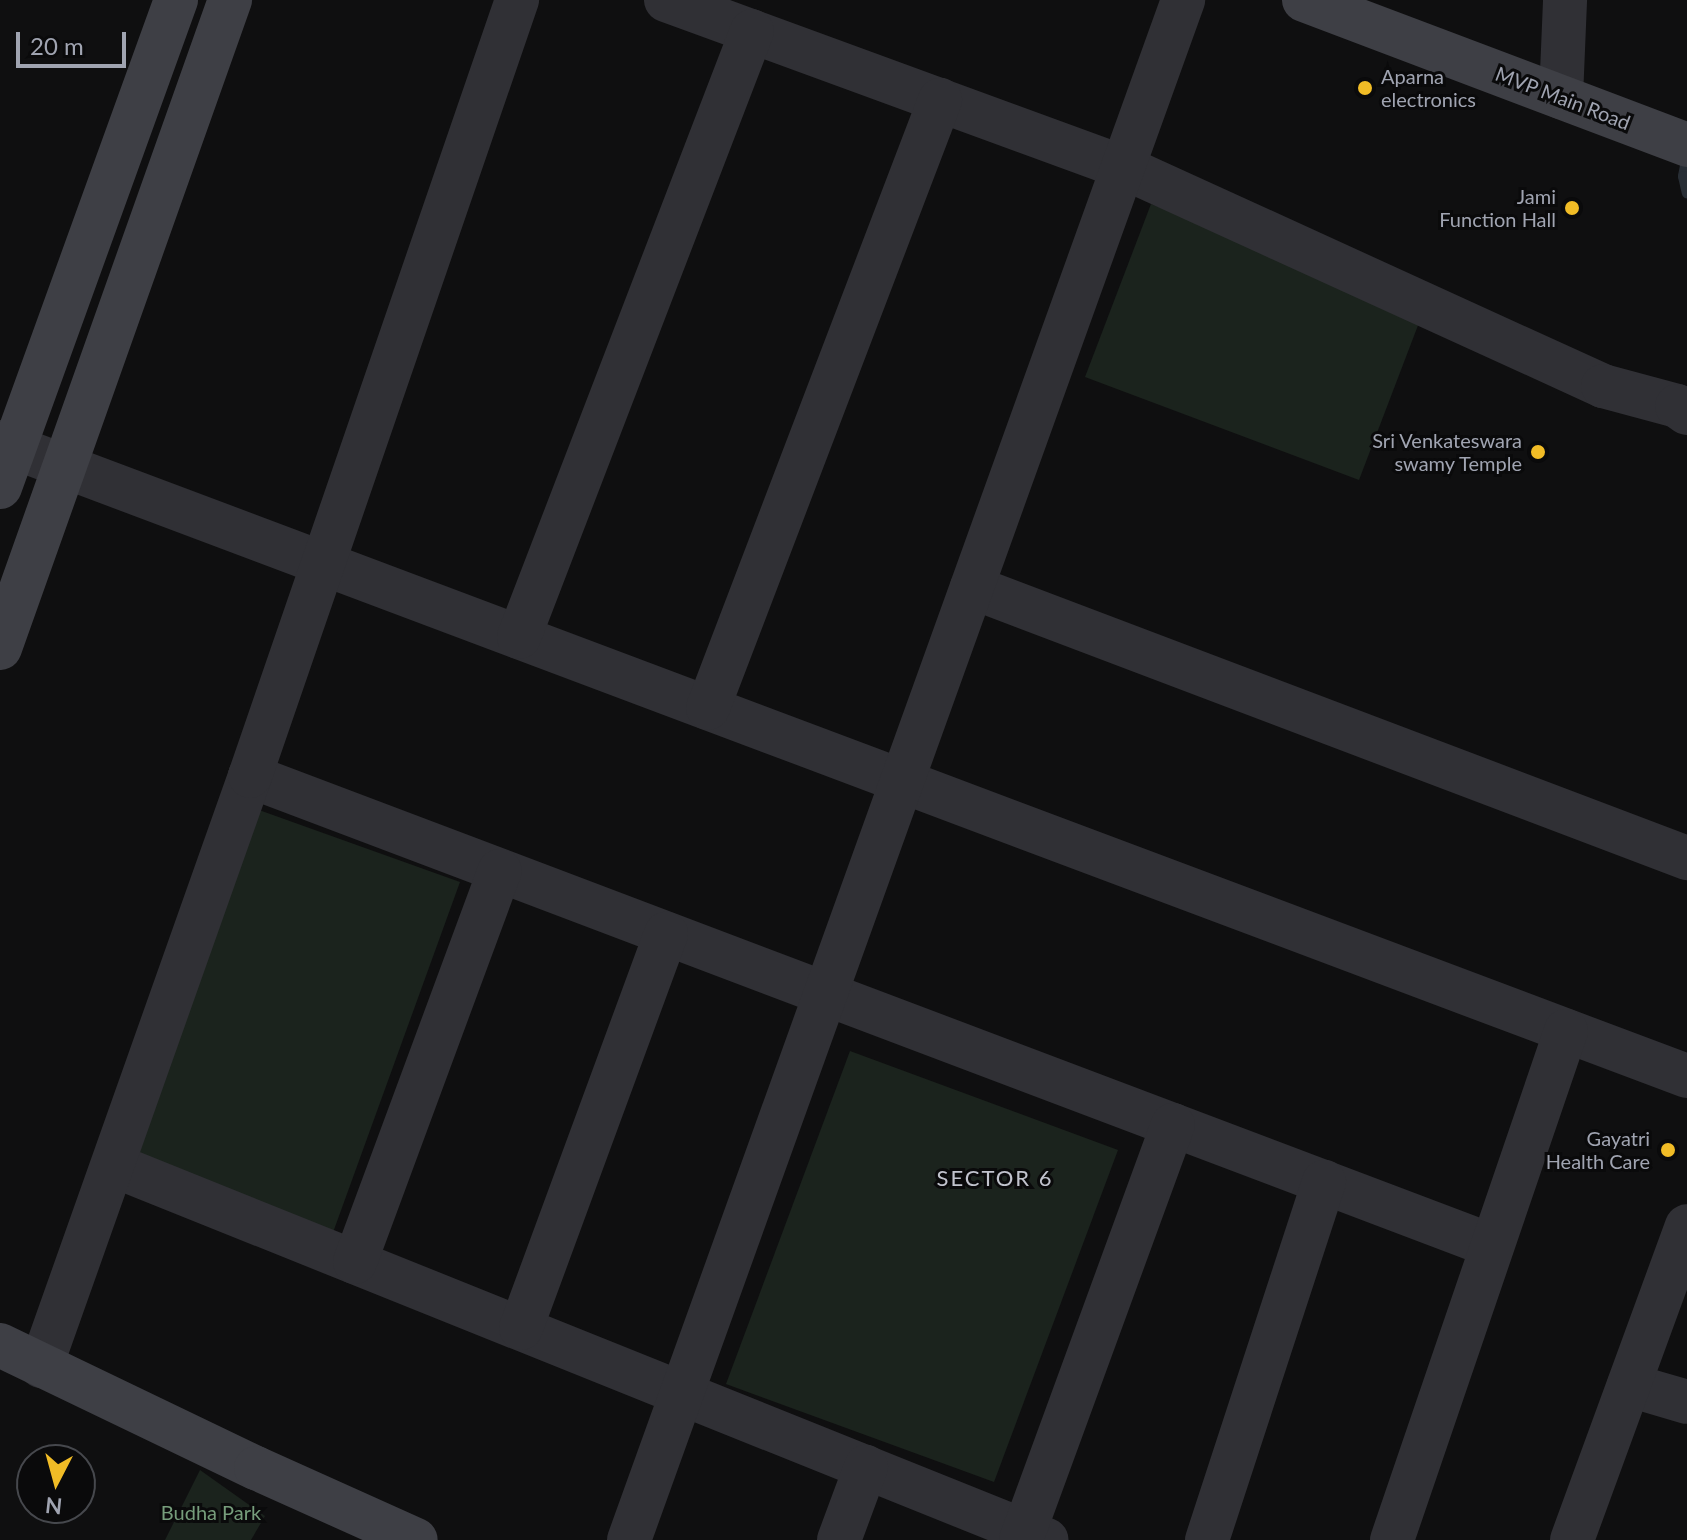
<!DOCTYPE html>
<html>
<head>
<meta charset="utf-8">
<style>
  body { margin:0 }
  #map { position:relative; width:1687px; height:1540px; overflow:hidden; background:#0f0f10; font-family:Lato,sans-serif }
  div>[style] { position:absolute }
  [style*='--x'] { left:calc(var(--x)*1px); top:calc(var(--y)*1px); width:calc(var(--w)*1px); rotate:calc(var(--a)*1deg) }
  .green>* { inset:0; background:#1b231d }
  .stream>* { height:11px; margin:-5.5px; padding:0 5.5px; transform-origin:5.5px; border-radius:5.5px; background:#282e35 }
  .street>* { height:44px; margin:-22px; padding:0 22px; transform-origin:22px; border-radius:22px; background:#303035 }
  .secondary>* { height:44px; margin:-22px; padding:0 22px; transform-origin:22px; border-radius:22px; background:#3e3f45 }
  .dots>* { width:22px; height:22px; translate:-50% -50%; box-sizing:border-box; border:4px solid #0a0a0b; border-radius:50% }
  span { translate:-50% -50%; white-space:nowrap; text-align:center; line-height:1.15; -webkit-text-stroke:6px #0a0a0b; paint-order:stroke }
  .poi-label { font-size:20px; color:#a0a4b1 }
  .left { translate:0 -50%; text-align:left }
  .right { translate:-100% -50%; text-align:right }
  .street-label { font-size:20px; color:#a0a4b1 }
  .park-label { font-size:20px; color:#769d7b }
  .neighbourhood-label { font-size:22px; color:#c1c3cd; letter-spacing:2px }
  .north { position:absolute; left:16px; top:1444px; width:80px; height:80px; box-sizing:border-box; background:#0a0a0b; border:2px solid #46484d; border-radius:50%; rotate:186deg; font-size:22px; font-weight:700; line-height:32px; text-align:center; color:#a0a4b1 }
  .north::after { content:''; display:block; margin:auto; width:28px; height:36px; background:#f1bc26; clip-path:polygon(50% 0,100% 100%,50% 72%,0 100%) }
  .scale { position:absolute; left:16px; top:32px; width:110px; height:36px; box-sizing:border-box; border:4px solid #a0a4b1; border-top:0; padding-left:10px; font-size:24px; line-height:28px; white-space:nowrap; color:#a0a4b1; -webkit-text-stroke:6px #0a0a0b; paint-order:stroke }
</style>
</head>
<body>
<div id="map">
  <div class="green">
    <i style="clip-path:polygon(1151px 204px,1425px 307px,1359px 480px,1085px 377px)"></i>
    <i style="clip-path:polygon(259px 810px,460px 882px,331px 1238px,130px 1166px)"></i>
    <i style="clip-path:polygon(850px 1051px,1118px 1150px,994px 1482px,726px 1384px)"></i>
    <i style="clip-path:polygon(200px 1470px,265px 1516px,251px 1540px,165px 1540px)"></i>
  </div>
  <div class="stream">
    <i style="--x:1687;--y:155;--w:21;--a:101"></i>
    <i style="--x:1683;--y:176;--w:17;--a:77"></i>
  </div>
  <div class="street">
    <i style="--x:666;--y:0;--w:487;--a:20.1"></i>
    <i style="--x:1123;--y:167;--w:528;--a:24.52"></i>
    <i style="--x:1603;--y:386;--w:77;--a:15.1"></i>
    <i style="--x:1677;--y:406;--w:12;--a:35"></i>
    <i style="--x:1561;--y:97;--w:97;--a:-87.6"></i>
    <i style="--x:0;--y:442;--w:1802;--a:20.6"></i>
    <i style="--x:972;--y:587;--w:765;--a:20.76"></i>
    <i style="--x:519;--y:637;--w:649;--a:-68.97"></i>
    <i style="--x:708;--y:708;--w:651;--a:-69.11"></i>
    <i style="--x:250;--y:776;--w:1326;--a:20.72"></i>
    <i style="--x:113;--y:1165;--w:1006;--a:21.88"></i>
    <i style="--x:355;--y:1262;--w:417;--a:-69.7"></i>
    <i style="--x:521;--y:1328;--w:420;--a:-69.8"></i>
    <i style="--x:41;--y:1366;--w:626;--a:-70.49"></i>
    <i style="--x:250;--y:776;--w:821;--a:-71.01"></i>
    <i style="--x:1629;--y:1385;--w:60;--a:16.3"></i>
    <i style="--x:629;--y:1540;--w:1637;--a:-70.21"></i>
    <i style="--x:839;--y:1540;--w:78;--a:-69.7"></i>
    <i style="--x:1021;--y:1540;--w:442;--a:-69.9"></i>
    <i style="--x:1207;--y:1540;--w:377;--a:-71.9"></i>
    <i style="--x:1392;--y:1540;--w:538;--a:-71.13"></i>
    <i style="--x:1572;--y:1540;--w:334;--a:-69.9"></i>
  </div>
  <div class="secondary">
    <i style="--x:1304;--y:0;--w:410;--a:20.7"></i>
    <i style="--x:0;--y:487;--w:518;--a:-70.13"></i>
    <i style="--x:0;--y:648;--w:688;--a:-70.46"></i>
    <i style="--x:0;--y:1345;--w:284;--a:25.7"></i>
    <i style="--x:256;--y:1468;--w:175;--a:24.2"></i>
  </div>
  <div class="dots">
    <i style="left:1365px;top:88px;background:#f1bc26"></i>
    <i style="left:1572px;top:208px;background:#f1bc26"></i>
    <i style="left:1538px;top:452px;background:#f1bc26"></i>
    <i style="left:1668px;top:1150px;background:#f1bc26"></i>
  </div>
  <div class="poi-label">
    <span class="left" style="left:1381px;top:88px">Aparna<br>electronics</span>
    <span class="right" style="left:1556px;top:208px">Jami<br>Function Hall</span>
    <span class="right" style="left:1522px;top:452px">Sri Venkateswara<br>swamy Temple</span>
    <span class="right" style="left:1650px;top:1150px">Gayatri<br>Health Care</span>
  </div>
  <div class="street-label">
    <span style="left:1563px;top:98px;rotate:21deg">MVP Main Road</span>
  </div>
  <div class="park-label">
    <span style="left:211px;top:1512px">Budha Park</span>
  </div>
  <div class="neighbourhood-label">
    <span style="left:995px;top:1178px">SECTOR 6</span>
  </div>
  <div class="north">N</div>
  <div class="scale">20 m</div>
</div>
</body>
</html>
